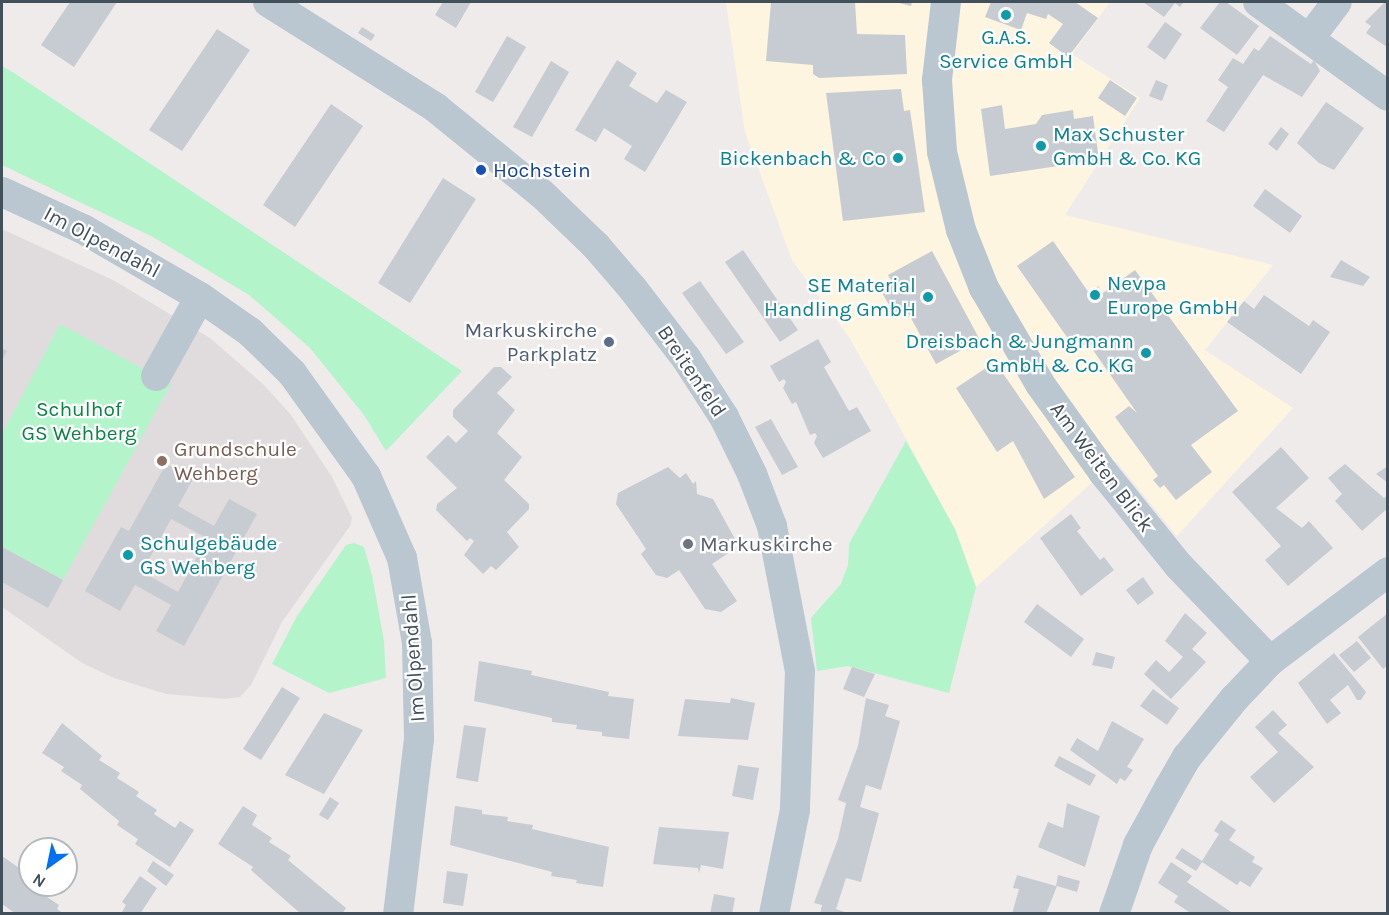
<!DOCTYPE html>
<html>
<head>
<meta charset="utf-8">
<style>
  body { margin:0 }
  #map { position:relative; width:1389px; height:915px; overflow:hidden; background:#efebeb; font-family:Karla,sans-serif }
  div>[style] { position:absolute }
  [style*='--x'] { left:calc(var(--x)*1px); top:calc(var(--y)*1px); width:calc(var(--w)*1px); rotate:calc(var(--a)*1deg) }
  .commercial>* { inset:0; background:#fef5e1 }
  .education>* { inset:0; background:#e0dcdd }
  .green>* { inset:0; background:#b3f4cb }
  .building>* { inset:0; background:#c7cbd2 }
  .minor>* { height:30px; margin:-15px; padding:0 15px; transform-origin:15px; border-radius:15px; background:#bac7d1 }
  .dots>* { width:16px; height:16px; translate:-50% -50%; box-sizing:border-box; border:3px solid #fff; border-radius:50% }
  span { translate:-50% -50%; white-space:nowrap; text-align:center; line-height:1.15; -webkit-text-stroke:4.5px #fff; paint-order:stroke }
  .culture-label { font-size:21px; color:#0d838f }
  .left { translate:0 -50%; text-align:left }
  .right { translate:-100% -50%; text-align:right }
  .transit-label { font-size:21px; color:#164399 }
  .street-label { font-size:21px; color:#42505b }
  .service-label { font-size:21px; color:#4e5e75 }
  .park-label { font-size:21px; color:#0b8445 }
  .education-label { font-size:21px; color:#785e54 }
  .worship-label { font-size:21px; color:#5b616d }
  .frame { position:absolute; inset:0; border:3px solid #42505b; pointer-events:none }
  .north { position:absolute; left:18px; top:837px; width:60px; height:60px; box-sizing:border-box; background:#fff; border:2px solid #b3b9bd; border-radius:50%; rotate:213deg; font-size:16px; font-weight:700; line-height:24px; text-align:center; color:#42505b }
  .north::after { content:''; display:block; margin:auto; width:21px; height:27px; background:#0270f2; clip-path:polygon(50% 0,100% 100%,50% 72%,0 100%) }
</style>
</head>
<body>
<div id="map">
  <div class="commercial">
    <i style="clip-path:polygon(726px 2px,1110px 2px,1072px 54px,1140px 98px,1065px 215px,1273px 265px,1205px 350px,1293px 408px,1177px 536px,1116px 461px,976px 587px,955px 529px,887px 404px,849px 337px,792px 260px,745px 132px)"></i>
  </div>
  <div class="education">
    <i style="clip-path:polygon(2px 229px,113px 280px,210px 338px,264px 385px,291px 415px,332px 477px,352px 518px,350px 526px,282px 622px,251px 685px,240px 697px,225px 699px,166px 694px,114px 678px,82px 663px,2px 607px)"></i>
  </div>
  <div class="green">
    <i style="clip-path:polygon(2px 66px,14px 73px,462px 371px,386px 451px,364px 415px,310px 348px,249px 295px,153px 237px,2px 165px)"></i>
    <i style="clip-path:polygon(60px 324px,171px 384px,63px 580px,2px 547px,2px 434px)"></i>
    <i style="clip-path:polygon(906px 441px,955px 529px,976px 587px,949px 693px,848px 666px,817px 671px,811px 618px,841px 584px,848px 565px,849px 544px)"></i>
    <i style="clip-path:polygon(354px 543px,364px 547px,372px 575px,384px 641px,386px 678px,329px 693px,272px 664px,297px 616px,346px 545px)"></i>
  </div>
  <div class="building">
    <i style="clip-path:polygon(70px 2px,117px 2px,74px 67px,41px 45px)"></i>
    <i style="clip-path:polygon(443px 2px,471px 2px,456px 28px,435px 15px)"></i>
    <i style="clip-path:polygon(771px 2px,855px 2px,857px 34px,905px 35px,907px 74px,819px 78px,813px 74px,813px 65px,766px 61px)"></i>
    <i style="clip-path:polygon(895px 2px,912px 2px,911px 6px)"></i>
    <i style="clip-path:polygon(991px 2px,1075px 2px,1098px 18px,1068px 57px,1049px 43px,1063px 24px,1048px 14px,1046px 19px,1027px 13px,1021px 30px,985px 17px)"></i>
    <i style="clip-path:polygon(1143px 2px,1184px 2px,1180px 7px,1175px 3px,1164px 17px)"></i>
    <i style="clip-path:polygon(1220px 2px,1226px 2px,1259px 26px,1237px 55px,1200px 28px)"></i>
    <i style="clip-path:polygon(1385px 2px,1388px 2px,1387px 47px,1366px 33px,1371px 26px,1365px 22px)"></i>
    <i style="clip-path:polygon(1165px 22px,1182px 34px,1165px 60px,1147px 47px)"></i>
    <i style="clip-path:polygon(362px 27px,375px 35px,371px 41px,358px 33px)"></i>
    <i style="clip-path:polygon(217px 29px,250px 50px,182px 151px,149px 130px)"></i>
    <i style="clip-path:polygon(507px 36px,526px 47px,493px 102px,475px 92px)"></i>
    <i style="clip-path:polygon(1270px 36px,1311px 64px,1314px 60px,1320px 71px,1302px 97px,1263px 75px,1224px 132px,1206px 121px,1228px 87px,1218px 80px,1233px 58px,1243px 64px,1254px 48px,1259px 51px)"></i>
    <i style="clip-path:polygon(617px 60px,637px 73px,629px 86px,657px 103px,666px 90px,687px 102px,645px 172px,624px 159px,632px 146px,604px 128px,596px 142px,575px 130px)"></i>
    <i style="clip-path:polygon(551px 61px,569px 72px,532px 137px,513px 127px)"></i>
    <i style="clip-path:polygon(1110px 80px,1137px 98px,1125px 116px,1098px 98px)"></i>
    <i style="clip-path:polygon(1156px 80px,1168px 85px,1162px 101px,1149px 96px)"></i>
    <i style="clip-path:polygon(901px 89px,904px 111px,910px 110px,925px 212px,843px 221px,826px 93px)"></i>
    <i style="clip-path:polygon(1326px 102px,1364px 128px,1334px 170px,1319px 163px,1297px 143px)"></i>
    <i style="clip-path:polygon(331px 104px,363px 126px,295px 227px,263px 205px)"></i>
    <i style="clip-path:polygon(1002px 105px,1005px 129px,1036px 124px,1042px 115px,1073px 110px,1074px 119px,1093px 116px,1099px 160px,990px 176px,981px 109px)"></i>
    <i style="clip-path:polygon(1281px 127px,1289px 134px,1277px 151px,1268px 144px)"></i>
    <i style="clip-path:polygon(443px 178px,476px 199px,410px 303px,378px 283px)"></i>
    <i style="clip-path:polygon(1265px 189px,1302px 216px,1290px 233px,1253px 206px)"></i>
    <i style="clip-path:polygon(1053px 241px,1089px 293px,1098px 286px,1103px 293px,1135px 270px,1238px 411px,1191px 445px,1212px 472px,1176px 500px,1164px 485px,1160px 488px,1153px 480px,1158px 476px,1115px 417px,1129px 406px,1137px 413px,1088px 343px,1076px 350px,1017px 266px)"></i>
    <i style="clip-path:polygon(743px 250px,798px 330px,780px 342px,725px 262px)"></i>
    <i style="clip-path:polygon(932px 251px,980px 340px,936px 364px,906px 309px,895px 315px,881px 291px,893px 284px,888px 275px)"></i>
    <i style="clip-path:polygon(1341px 260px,1370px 277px,1363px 286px,1330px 277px)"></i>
    <i style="clip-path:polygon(700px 281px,744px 342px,726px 354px,682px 293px)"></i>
    <i style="clip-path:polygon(1264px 295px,1309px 326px,1313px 320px,1330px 332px,1301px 374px,1227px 322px,1244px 301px,1254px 309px)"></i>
    <i style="clip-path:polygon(818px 339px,831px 362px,824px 367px,849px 411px,857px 407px,871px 431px,823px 458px,814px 443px,817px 436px,815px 433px,810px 435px,796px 402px,792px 404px,783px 388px,786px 382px,784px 379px,779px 382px,770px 366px)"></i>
    <i style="clip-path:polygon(2px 348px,7px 351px,2px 361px)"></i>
    <i style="clip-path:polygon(995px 362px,1075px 477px,1044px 499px,1013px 441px,997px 452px,956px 388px)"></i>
    <i style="clip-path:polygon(494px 367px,501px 367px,512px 377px,497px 393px,515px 410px,497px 433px,522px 457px,504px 480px,529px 504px,529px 509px,507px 532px,519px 547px,496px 570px,491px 566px,483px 574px,464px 555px,474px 541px,470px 538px,467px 541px,436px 510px,437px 504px,457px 488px,426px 457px,448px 435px,456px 443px,468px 431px,453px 417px,453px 410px)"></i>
    <i style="clip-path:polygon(771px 419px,798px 467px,782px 475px,755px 427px)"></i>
    <i style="clip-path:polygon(1281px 447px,1309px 478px,1276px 508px,1302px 528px,1309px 521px,1333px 548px,1288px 586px,1265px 560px,1281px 546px,1232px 492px)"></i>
    <i style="clip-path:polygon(evenodd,166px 464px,193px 479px,178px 506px,214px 526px,229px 499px,257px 514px,184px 646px,156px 631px,171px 605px,135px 585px,120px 611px,85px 591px,121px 527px,129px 531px,166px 464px,171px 519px,207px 538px,178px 592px,142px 572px,171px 519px)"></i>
    <i style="clip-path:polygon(1345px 464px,1384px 498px,1388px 495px,1388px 508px,1362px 531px,1335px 501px,1342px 494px,1328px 478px)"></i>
    <i style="clip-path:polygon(1388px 466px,1388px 483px,1376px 474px)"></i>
    <i style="clip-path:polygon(668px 467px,680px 478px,686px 473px,693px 484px,696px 481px,697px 494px,713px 499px,735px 539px,733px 550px,712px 564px,737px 601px,721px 612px,705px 609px,679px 570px,667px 578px,656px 575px,641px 554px,646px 549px,616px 504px,618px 493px)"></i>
    <i style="clip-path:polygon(1071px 514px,1081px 528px,1077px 531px,1100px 560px,1104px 557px,1114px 570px,1081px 596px,1040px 538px)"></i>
    <i style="clip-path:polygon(2px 547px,63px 580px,48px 608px,2px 582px)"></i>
    <i style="clip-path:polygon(1143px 577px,1154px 593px,1138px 605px,1126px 590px)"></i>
    <i style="clip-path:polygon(1037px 604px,1084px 639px,1071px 657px,1024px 622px)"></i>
    <i style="clip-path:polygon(1185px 613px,1207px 633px,1192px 649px,1206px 662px,1171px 699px,1144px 674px,1156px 660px,1169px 672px,1183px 657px,1165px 641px)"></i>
    <i style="clip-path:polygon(1388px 613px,1388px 665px,1383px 669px,1358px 637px)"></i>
    <i style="clip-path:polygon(1357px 641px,1371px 658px,1354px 672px,1339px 655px)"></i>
    <i style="clip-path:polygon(1096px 652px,1115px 657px,1112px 669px,1092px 665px)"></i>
    <i style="clip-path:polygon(1334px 653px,1366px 692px,1361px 700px,1357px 700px,1348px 685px,1330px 700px,1341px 713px,1327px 724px,1298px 683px)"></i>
    <i style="clip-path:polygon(479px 661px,532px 671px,531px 675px,609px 692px,608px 696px,634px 699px,629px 739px,602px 736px,602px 732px,576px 729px,577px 725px,552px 722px,552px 718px,474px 701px)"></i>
    <i style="clip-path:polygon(852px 667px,875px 674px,864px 697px,843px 689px)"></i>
    <i style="clip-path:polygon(282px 687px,300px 698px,261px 760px,243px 749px)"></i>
    <i style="clip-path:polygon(1153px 689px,1179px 708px,1167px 725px,1140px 706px)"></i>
    <i style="clip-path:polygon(731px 698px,755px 703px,748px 740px,678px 736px,685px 699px,730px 703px)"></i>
    <i style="clip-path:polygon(866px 698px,889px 705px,885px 716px,900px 721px,881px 790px,866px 785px,860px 807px,879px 813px,861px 882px,846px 878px,836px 909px,850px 914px,820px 914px,822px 905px,814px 903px,838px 839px,846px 803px,838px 800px,858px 746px)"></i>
    <i style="clip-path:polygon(1273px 710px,1287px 725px,1278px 733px,1314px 767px,1274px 803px,1250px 777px,1278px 752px,1255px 727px)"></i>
    <i style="clip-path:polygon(324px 713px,363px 730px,324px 794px,285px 775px)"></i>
    <i style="clip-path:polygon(1112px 721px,1144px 739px,1127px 767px,1133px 770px,1125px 781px,1120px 778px,1117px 784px,1070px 750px,1077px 738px,1098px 751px)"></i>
    <i style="clip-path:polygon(62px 723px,102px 756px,99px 760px,120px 773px,117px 778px,139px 792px,136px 796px,157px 810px,154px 814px,175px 828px,180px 821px,194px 830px,170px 867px,135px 844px,138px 839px,117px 825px,119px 821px,80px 789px,82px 785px,61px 771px,64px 767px,42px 753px)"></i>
    <i style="clip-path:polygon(464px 725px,486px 728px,478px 782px,456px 778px)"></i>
    <i style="clip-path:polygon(1059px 756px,1096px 775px,1090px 786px,1054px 766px)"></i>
    <i style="clip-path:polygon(738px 765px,759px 768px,753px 800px,732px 796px)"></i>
    <i style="clip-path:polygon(330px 797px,339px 803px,328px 820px,319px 815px)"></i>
    <i style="clip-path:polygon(1067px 803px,1100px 816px,1085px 867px,1038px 847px,1048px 822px,1063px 828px)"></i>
    <i style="clip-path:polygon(243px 806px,257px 815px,252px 825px,272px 838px,269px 842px,291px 856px,288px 860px,346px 908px,342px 914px,301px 914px,251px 870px,253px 867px,218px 844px)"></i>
    <i style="clip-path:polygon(455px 806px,482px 810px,482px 814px,508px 817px,507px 821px,533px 825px,532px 829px,609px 847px,603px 887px,576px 883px,577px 880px,551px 876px,552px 872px,450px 845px)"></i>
    <i style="clip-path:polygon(1221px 820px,1236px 830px,1229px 840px,1255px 857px,1252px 862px,1263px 868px,1250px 887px,1240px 881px,1237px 885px,1202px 862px,1196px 871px,1175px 858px,1182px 848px,1202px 861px,1219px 834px,1214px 831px)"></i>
    <i style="clip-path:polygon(659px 827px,729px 832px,723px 869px,701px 865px,699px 873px,698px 868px,653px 864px)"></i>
    <i style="clip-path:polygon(2px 856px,22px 870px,20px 874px,30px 885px,40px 888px,38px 891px,59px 905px,57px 909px,64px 914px,16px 914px,2px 904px)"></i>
    <i style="clip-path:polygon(153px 861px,174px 875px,166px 886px,147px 871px)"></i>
    <i style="clip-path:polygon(1171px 862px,1192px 876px,1187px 882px,1234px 914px,1192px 914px,1174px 902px,1178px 896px,1158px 883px)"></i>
    <i style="clip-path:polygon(447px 871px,468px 874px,463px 906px,443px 903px)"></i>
    <i style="clip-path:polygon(1017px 875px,1056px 886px,1058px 875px,1080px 881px,1077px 892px,1057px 886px,1046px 914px,1012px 914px,1019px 889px,1013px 888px)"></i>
    <i style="clip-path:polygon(140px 876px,157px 888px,140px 914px,121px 914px,126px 905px,122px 902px)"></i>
    <i style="clip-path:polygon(714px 894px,735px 898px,732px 914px,710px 914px)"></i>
  </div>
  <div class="minor">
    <i style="--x:268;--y:2;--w:199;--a:32.2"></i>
    <i style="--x:436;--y:108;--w:136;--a:39.1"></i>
    <i style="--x:542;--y:194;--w:75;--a:43.9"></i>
    <i style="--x:596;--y:246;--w:57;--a:49.3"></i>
    <i style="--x:633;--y:289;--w:87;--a:52.5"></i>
    <i style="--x:686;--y:358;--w:70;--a:57.2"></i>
    <i style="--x:724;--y:417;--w:64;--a:63.8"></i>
    <i style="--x:752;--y:474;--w:56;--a:69"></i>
    <i style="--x:772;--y:526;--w:148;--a:79.1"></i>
    <i style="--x:800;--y:671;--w:139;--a:92.1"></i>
    <i style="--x:795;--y:810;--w:106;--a:101.4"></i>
    <i style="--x:946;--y:2;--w:79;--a:96.6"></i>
    <i style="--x:937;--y:80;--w:72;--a:86"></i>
    <i style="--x:942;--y:152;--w:80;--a:76.3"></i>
    <i style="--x:961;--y:230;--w:62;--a:68.4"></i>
    <i style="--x:984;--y:288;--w:111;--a:59.7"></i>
    <i style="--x:1040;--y:384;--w:108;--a:54.4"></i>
    <i style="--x:1103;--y:472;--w:119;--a:51.1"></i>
    <i style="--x:1178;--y:565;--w:133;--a:46.2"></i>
    <i style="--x:1258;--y:2;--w:160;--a:35.9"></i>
    <i style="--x:1309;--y:39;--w:46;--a:-52.9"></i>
    <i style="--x:2;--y:192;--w:89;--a:24.6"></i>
    <i style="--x:83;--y:229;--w:135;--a:30.2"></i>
    <i style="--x:200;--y:297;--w:61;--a:35"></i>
    <i style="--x:250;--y:332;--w:59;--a:44.3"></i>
    <i style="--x:292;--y:373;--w:127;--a:54.3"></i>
    <i style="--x:366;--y:476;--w:90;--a:66.3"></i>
    <i style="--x:402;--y:558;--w:86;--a:80"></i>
    <i style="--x:417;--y:643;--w:96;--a:88.8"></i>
    <i style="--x:419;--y:739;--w:176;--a:96.8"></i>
    <i style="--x:156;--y:376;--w:90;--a:-60.9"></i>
    <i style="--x:1114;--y:914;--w:73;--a:-70.8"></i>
    <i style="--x:1138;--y:845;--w:65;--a:-61.5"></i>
    <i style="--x:1169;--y:788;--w:36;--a:-60"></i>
    <i style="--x:1187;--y:757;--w:75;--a:-51"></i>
    <i style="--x:1234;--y:699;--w:52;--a:-46.5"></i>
    <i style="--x:1270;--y:661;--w:148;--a:-37"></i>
  </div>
  <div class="dots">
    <i style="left:1006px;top:15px;background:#0f9aa8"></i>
    <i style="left:1041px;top:146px;background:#0f9aa8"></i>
    <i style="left:898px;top:158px;background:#0f9aa8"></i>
    <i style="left:481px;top:170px;background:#1a4fb4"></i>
    <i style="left:1095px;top:295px;background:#0f9aa8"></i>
    <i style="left:928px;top:297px;background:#0f9aa8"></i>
    <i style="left:609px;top:342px;background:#5c6f8a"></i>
    <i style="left:1146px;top:353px;background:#0f9aa8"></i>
    <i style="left:162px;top:461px;background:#8d6e63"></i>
    <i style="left:688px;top:544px;background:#6b7280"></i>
    <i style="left:128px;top:555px;background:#0f9aa8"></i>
  </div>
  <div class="culture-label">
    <span style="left:1006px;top:49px">G.A.S.<br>Service GmbH</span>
    <span class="left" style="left:1053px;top:146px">Max Schuster<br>GmbH &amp; Co. KG</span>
    <span class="right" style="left:886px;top:158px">Bickenbach &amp; Co</span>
    <span class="left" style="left:1107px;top:295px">Nevpa<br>Europe GmbH</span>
    <span class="right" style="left:916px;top:297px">SE Material<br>Handling GmbH</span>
    <span class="right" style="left:1134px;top:353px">Dreisbach &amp; Jungmann<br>GmbH &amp; Co. KG</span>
    <span class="left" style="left:140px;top:555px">Schulgebäude<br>GS Wehberg</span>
  </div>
  <div class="transit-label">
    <span class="left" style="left:493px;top:170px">Hochstein</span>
  </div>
  <div class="street-label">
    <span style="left:102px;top:242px;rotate:28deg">Im Olpendahl</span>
    <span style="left:692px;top:371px;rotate:56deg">Breitenfeld</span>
    <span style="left:1102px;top:467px;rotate:53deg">Am Weiten Blick</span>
    <span style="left:413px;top:658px;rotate:-94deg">Im Olpendahl</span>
  </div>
  <div class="service-label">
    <span class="right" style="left:597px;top:342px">Markuskirche<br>Parkplatz</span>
  </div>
  <div class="park-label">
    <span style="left:79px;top:421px">Schulhof<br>GS Wehberg</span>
  </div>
  <div class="education-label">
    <span class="left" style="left:174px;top:461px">Grundschule<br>Wehberg</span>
  </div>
  <div class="worship-label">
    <span class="left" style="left:700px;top:544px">Markuskirche</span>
  </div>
  <div class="frame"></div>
  <div class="north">N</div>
</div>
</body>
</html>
